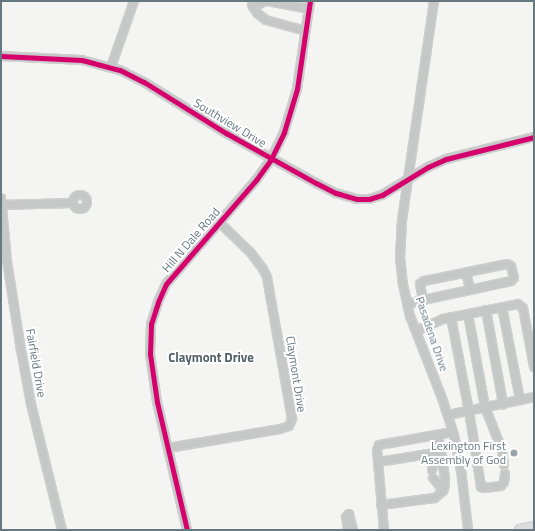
<!DOCTYPE html>
<html>
<head>
<meta charset="utf-8">
<style>
  body { margin:0 }
  #map { position:relative; width:535px; height:531px; overflow:hidden; background:#f4f4f3; font-family:"Titillium Web",sans-serif }
  div>[style] { position:absolute }
  [style*='--x'] { left:calc(var(--x)*1px); top:calc(var(--y)*1px); width:calc(var(--w)*1px); rotate:calc(var(--a)*1deg) }
  .roads { filter:drop-shadow(1px 0 #cfd0d0) drop-shadow(-1px 0 #cfd0d0) drop-shadow(0 1px #cfd0d0) drop-shadow(0 -1px #cfd0d0) }
  .minor>* { height:8px; margin:-4px; padding:0 4px; transform-origin:4px; border-radius:4px; background:#c6c8c8 }
  .minor>.ring { margin:-4px; padding:0; box-sizing:content-box; background:none; border:8px solid #c6c8c8; border-radius:50% }
  .major>* { height:10px; margin:-5px; padding:0 5px; transform-origin:5px; border-radius:5px; background:#dcddde }
  .cycleway>* { height:5px; margin:-2.5px; padding:0 2.5px; transform-origin:2.5px; border-radius:2.5px; background:#d6006c }
  .dots>* { width:11px; height:11px; translate:-50% -50%; box-sizing:border-box; border:2px solid #fff; border-radius:50% }
  span { translate:-50% -50%; white-space:nowrap; text-align:center; line-height:1.15; -webkit-text-stroke:4px #fff; paint-order:stroke }
  .street-label { font-size:12px; color:#667980 }
  .poi-label { font-size:12px; color:#667980 }
  .right { translate:-100% -50%; text-align:right }
  .neighbourhood-label { font-size:13px; color:#546166; font-weight:700 }
  .frame { position:absolute; inset:0; border:2px solid #667980; pointer-events:none }
</style>
</head>
<body>
<div id="map">
  <div class="roads">
    <div class="minor">
      <i style="--x:268;--y:1;--w:42;--a:11"></i>
      <i style="--x:434;--y:1;--w:221;--a:98.3"></i>
      <i style="--x:402;--y:220;--w:37;--a:93"></i>
      <i style="--x:400;--y:257;--w:27;--a:84"></i>
      <i style="--x:403;--y:284;--w:33;--a:78"></i>
      <i style="--x:410;--y:316;--w:88;--a:68.7"></i>
      <i style="--x:442;--y:398;--w:39;--a:72"></i>
      <i style="--x:454;--y:435;--w:36;--a:79"></i>
      <i style="--x:461;--y:470;--w:60;--a:83.3"></i>
      <i style="--x:252;--y:5;--w:9;--a:58"></i>
      <i style="--x:257;--y:13;--w:11;--a:38"></i>
      <i style="--x:266;--y:20;--w:41;--a:15.4"></i>
      <i style="--x:253;--y:7;--w:14;--a:-25"></i>
      <i style="--x:1;--y:56;--w:81;--a:2.8"></i>
      <i style="--x:82;--y:60;--w:39;--a:15"></i>
      <i style="--x:120;--y:70;--w:27;--a:27"></i>
      <i style="--x:144;--y:82;--w:97;--a:31.9"></i>
      <i style="--x:226;--y:133;--w:103;--a:29.1"></i>
      <i style="--x:316;--y:183;--w:22;--a:27"></i>
      <i style="--x:336;--y:193;--w:22;--a:16"></i>
      <i style="--x:357;--y:199;--w:12;--a:0"></i>
      <i style="--x:369;--y:199;--w:14;--a:-17"></i>
      <i style="--x:382;--y:195;--w:54;--a:-31.3"></i>
      <i style="--x:428;--y:167;--w:20;--a:-24"></i>
      <i style="--x:446;--y:159;--w:91;--a:-14"></i>
      <i style="--x:111;--y:67;--w:70;--a:-70.8"></i>
      <i class="ring" style="left:73px;top:195px;width:6px;height:6px"></i>
      <i style="--x:1;--y:198;--w:63;--a:84.6"></i>
      <i style="--x:7;--y:261;--w:90;--a:81.1"></i>
      <i style="--x:21;--y:350;--w:55;--a:79.5"></i>
      <i style="--x:31;--y:404;--w:130;--a:76.2"></i>
      <i style="--x:1;--y:205;--w:72;--a:-1.6"></i>
      <i style="--x:466;--y:272;--w:18;--a:77"></i>
      <i style="--x:407;--y:304;--w:16;--a:-14"></i>
      <i style="--x:423;--y:300;--w:48;--a:-12"></i>
      <i style="--x:470;--y:290;--w:42;--a:-12.4"></i>
      <i style="--x:511;--y:281;--w:4;--a:-45"></i>
      <i style="--x:514;--y:278;--w:12;--a:-104"></i>
      <i style="--x:511;--y:266;--w:4;--a:-153"></i>
      <i style="--x:507;--y:264;--w:85;--a:168.4"></i>
      <i style="--x:424;--y:281;--w:5;--a:143"></i>
      <i style="--x:420;--y:284;--w:16;--a:79"></i>
      <i style="--x:502;--y:307;--w:95;--a:79"></i>
      <i style="--x:486;--y:310;--w:96;--a:79.7"></i>
      <i style="--x:468;--y:314;--w:95;--a:79.6"></i>
      <i style="--x:485;--y:407;--w:46;--a:68.4"></i>
      <i style="--x:502;--y:450;--w:15;--a:82"></i>
      <i style="--x:451;--y:317;--w:96;--a:79.2"></i>
      <i style="--x:469;--y:411;--w:77;--a:81"></i>
      <i style="--x:481;--y:487;--w:3;--a:18"></i>
      <i style="--x:484;--y:488;--w:17;--a:-7"></i>
      <i style="--x:501;--y:486;--w:5;--a:-53"></i>
      <i style="--x:504;--y:482;--w:8;--a:-83"></i>
      <i style="--x:416;--y:331;--w:30;--a:-24"></i>
      <i style="--x:443;--y:319;--w:76;--a:-11.3"></i>
      <i style="--x:518;--y:304;--w:6;--a:39"></i>
      <i style="--x:523;--y:308;--w:60;--a:79.4"></i>
      <i style="--x:448;--y:415;--w:88;--a:-11.8"></i>
      <i style="--x:168;--y:448;--w:114;--a:-9.6"></i>
      <i style="--x:280;--y:429;--w:9;--a:-18"></i>
      <i style="--x:289;--y:426;--w:8;--a:-67"></i>
      <i style="--x:292;--y:419;--w:144;--a:-100"></i>
      <i style="--x:267;--y:277;--w:9;--a:-117"></i>
      <i style="--x:263;--y:269;--w:21;--a:-127"></i>
      <i style="--x:250;--y:252;--w:43;--a:-135.9"></i>
      <i style="--x:378;--y:462;--w:64;--a:-9"></i>
      <i style="--x:432;--y:470;--w:6;--a:-72"></i>
      <i style="--x:434;--y:464;--w:11;--a:-41"></i>
      <i style="--x:433;--y:478;--w:9;--a:49"></i>
      <i style="--x:439;--y:485;--w:6;--a:9"></i>
      <i style="--x:381;--y:505;--w:54;--a:-7.4"></i>
      <i style="--x:435;--y:498;--w:11;--a:-41"></i>
      <i style="--x:443;--y:491;--w:13;--a:-81"></i>
      <i style="--x:445;--y:478;--w:44;--a:-99.2"></i>
      <i style="--x:187;--y:530;--w:131;--a:-103.2"></i>
      <i style="--x:157;--y:402;--w:49;--a:-98.3"></i>
      <i style="--x:150;--y:354;--w:30;--a:-88"></i>
      <i style="--x:151;--y:324;--w:23;--a:-72"></i>
      <i style="--x:158;--y:302;--w:20;--a:-66"></i>
      <i style="--x:166;--y:284;--w:138;--a:-49.1"></i>
      <i style="--x:256;--y:180;--w:26;--a:-54"></i>
      <i style="--x:271;--y:159;--w:30;--a:-64"></i>
      <i style="--x:284;--y:132;--w:45;--a:-73.2"></i>
      <i style="--x:297;--y:89;--w:89;--a:-81.6"></i>
      <i style="--x:348;--y:530;--w:13;--a:-99"></i>
      <i style="--x:346;--y:517;--w:4;--a:-45"></i>
      <i style="--x:349;--y:514;--w:16;--a:76"></i>
      <i style="--x:384;--y:530;--w:80;--a:-95"></i>
      <i style="--x:377;--y:450;--w:5;--a:-68"></i>
      <i style="--x:379;--y:445;--w:75;--a:-10"></i>
    </div>
    <div class="major">
      <i style="--x:520;--y:530;--w:14;--a:-12"></i>
    </div>
  </div>
  <div class="cycleway">
    <i style="--x:1;--y:56;--w:81;--a:2.8"></i>
    <i style="--x:82;--y:60;--w:39;--a:15"></i>
    <i style="--x:120;--y:70;--w:27;--a:27"></i>
    <i style="--x:144;--y:82;--w:97;--a:31.9"></i>
    <i style="--x:226;--y:133;--w:103;--a:29.1"></i>
    <i style="--x:316;--y:183;--w:22;--a:27"></i>
    <i style="--x:336;--y:193;--w:22;--a:16"></i>
    <i style="--x:357;--y:199;--w:12;--a:0"></i>
    <i style="--x:369;--y:199;--w:14;--a:-17"></i>
    <i style="--x:382;--y:195;--w:54;--a:-31.3"></i>
    <i style="--x:428;--y:167;--w:20;--a:-24"></i>
    <i style="--x:446;--y:159;--w:91;--a:-14"></i>
    <i style="--x:187;--y:530;--w:131;--a:-103.2"></i>
    <i style="--x:157;--y:402;--w:49;--a:-98.3"></i>
    <i style="--x:150;--y:354;--w:30;--a:-88"></i>
    <i style="--x:151;--y:324;--w:23;--a:-72"></i>
    <i style="--x:158;--y:302;--w:20;--a:-66"></i>
    <i style="--x:166;--y:284;--w:138;--a:-49.1"></i>
    <i style="--x:256;--y:180;--w:26;--a:-54"></i>
    <i style="--x:271;--y:159;--w:30;--a:-64"></i>
    <i style="--x:284;--y:132;--w:45;--a:-73.2"></i>
    <i style="--x:297;--y:89;--w:89;--a:-81.6"></i>
  </div>
  <div class="dots">
    <i style="left:514px;top:453px;background:#98a4a8"></i>
  </div>
  <div class="street-label">
    <span style="left:230px;top:123px;rotate:31deg">Southview Drive</span>
    <span style="left:191px;top:240px;rotate:-49deg">Hill N Dale Road</span>
    <span style="left:432px;top:334px;rotate:71deg">Pasadena Drive</span>
    <span style="left:36px;top:363px;rotate:80deg">Fairfield Drive</span>
    <span style="left:296px;top:374px;rotate:81deg">Claymont Drive</span>
  </div>
  <div class="poi-label">
    <span class="right" style="left:506px;top:453px">Lexington First<br>Assembly of God</span>
  </div>
  <div class="neighbourhood-label">
    <span style="left:211px;top:357px">Claymont Drive</span>
  </div>
  <div class="frame"></div>
</div>
</body>
</html>
